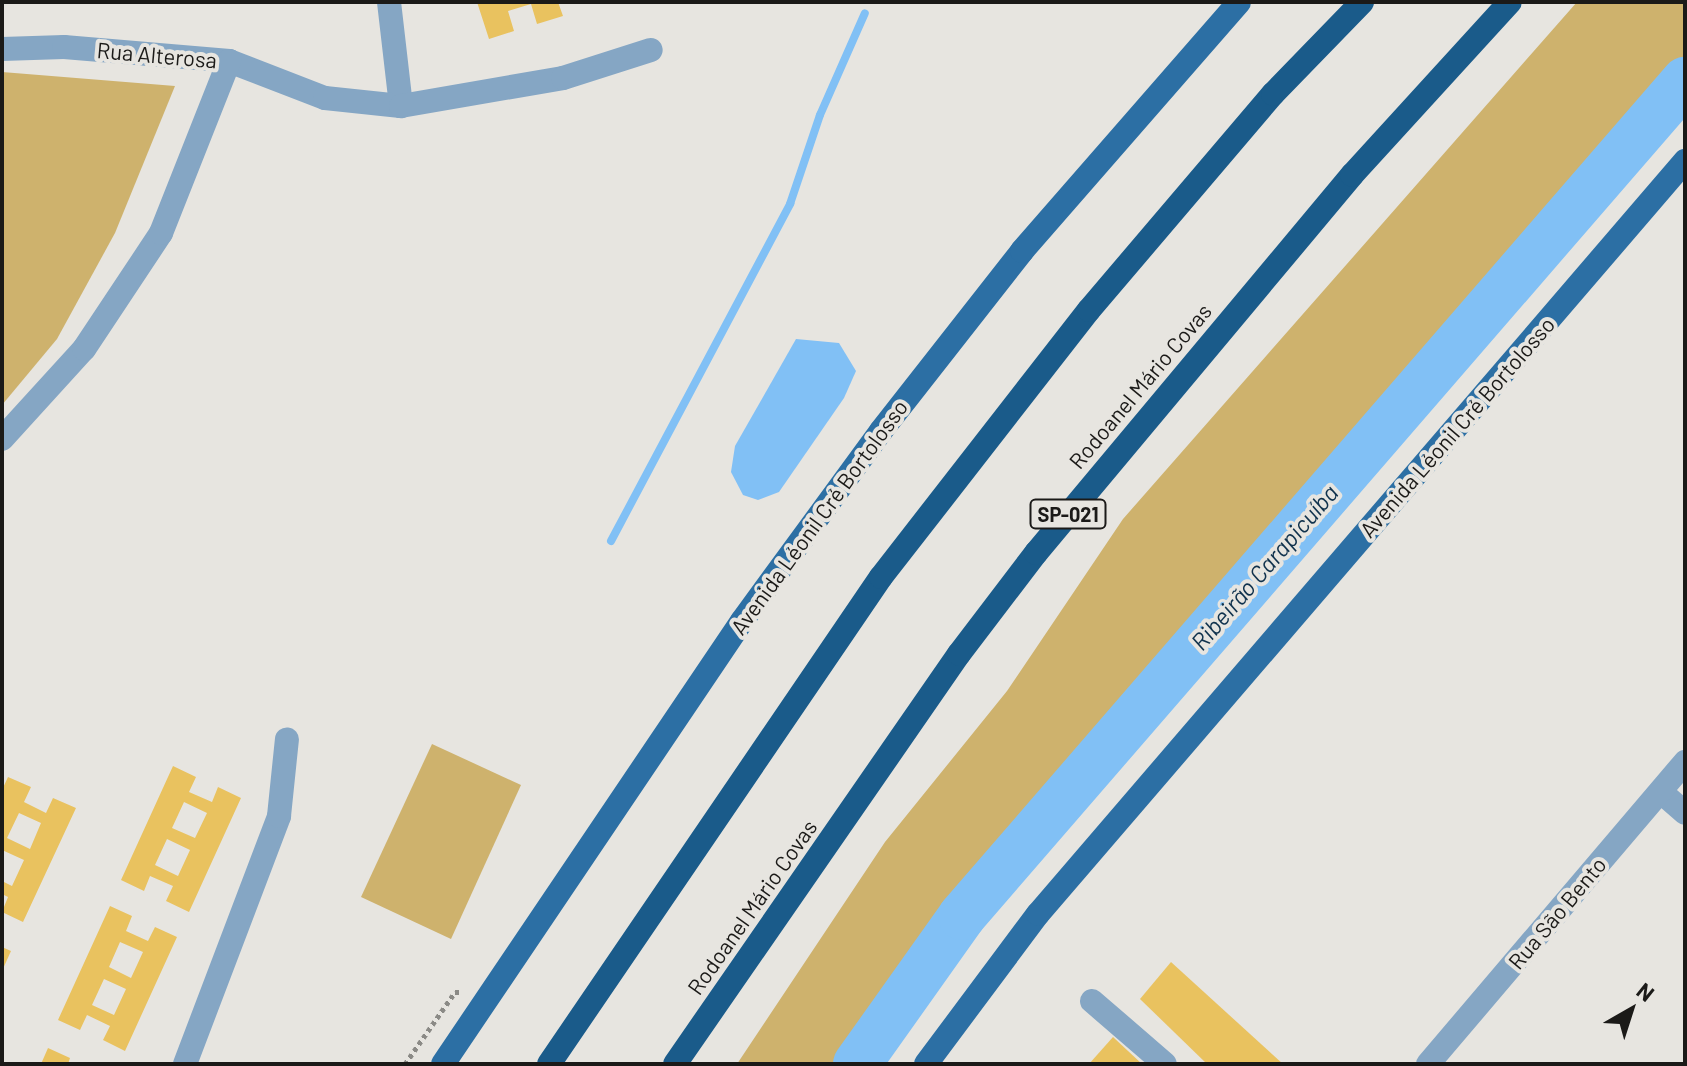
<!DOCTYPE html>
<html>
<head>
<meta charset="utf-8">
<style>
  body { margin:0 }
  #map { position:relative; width:1687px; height:1066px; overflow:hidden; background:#e7e5e0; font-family:Barlow,sans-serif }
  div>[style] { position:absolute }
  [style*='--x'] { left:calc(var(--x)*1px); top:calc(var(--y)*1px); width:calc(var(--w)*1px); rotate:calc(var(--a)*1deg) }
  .green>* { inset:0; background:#ceb26d }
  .water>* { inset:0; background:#81c0f5 }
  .stream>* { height:8px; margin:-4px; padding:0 4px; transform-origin:4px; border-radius:4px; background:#81c0f5 }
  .river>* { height:48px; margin:-24px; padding:0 24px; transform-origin:24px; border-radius:24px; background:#81c0f5 }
  .building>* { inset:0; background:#e9c25f }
  .path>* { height:5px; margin-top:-2.5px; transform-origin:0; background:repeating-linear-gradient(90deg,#8b8a86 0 4px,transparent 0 8px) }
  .minor>* { height:24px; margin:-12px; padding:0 12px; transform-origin:12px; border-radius:12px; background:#85a6c4 }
  .major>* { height:24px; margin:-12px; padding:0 12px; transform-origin:12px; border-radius:12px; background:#2c6fa4 }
  .highway>* { height:24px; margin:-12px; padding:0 12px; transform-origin:12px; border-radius:12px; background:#1a5b8a }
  span { translate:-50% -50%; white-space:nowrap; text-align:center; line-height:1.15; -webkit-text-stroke:8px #e7e5e0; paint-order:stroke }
  .shield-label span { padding:2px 6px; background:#e7e5e0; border:2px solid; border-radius:6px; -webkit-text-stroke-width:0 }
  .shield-label { font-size:20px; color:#1b1a18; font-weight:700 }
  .street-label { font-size:22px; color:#1b1a18 }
  .water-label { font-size:24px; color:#10324d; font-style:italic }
  .frame { position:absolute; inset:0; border:4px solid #1b1a18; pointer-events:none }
  .north { position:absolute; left:1591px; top:970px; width:80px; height:80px; -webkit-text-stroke:6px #e7e5e0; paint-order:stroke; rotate:39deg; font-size:22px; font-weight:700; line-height:32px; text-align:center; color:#1b1a18 }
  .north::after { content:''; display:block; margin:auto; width:28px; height:36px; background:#1b1a18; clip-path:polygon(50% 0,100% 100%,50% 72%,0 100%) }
</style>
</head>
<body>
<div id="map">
  <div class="green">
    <i style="clip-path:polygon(1577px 2px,1685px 2px,1685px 62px,1522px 236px,1125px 700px,843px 1064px,737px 1064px,885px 842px,1007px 691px,1123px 519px)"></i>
    <i style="clip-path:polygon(2px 72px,175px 86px,115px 233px,57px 339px,2px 405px)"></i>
    <i style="clip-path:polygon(432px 744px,521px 785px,451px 939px,361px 897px)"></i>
  </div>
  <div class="water">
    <i style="clip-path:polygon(796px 339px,839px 343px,856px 371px,844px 398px,779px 492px,758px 500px,743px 495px,731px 472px,735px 446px)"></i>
  </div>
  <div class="stream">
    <i style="--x:611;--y:541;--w:382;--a:-62"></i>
    <i style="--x:790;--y:204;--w:94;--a:-71.4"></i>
    <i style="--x:820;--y:115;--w:111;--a:-66.2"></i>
  </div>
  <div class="river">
    <i style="--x:857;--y:1064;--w:181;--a:-54.6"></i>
    <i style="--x:962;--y:916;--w:1105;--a:-49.11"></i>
  </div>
  <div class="building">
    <i style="clip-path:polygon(477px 2px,558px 2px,563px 16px,537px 24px,531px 4px,508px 11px,514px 31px,489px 39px)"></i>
    <i style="clip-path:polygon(evenodd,173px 766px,196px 777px,189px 792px,212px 802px,218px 787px,241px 798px,189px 912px,166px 901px,173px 886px,150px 876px,144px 891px,121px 880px,173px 766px,184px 802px,207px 813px,195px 838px,172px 828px,184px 802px,173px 766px,167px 839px,190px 850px,178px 876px,155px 865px,167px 839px)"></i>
    <i style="clip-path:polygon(evenodd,8px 777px,31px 787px,24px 802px,46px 813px,53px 798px,76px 808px,23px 922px,2px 912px,8px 897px,2px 894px,2px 881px,12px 886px,24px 860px,2px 850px,2px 790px,8px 777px,19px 813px,41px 823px,30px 849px,7px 838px,19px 813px)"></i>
    <i style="clip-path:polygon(evenodd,110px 906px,132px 916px,126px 931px,148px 941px,155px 927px,177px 937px,125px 1051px,103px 1040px,110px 1026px,87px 1015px,80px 1030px,58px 1020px,110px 906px,120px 942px,143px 952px,131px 978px,109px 967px,120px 942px,110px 906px,104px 979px,126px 989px,114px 1015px,92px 1005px,104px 979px)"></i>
    <i style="clip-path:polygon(2px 947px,11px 951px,2px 971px)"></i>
    <i style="clip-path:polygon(1171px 962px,1283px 1064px,1207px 1064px,1140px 999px)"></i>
    <i style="clip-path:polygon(1113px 1037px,1142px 1064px,1089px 1064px)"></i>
    <i style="clip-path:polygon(48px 1048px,70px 1058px,68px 1064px,41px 1064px)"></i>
  </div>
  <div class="path">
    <i style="--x:405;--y:1064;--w:88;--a:-55.2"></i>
    <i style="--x:455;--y:992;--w:8;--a:0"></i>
  </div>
  <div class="minor">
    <i style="--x:389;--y:2;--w:105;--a:83.4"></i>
    <i style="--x:2;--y:49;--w:62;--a:-1.8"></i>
    <i style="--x:64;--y:47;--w:166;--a:4.8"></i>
    <i style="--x:229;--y:61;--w:103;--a:21.1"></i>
    <i style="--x:325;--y:98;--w:76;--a:6"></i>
    <i style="--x:401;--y:106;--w:164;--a:-9.8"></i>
    <i style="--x:563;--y:78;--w:92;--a:-17.7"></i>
    <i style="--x:2;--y:439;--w:122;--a:-47.7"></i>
    <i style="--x:84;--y:349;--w:139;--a:-56.4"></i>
    <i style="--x:161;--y:233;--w:185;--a:-68.4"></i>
    <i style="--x:1661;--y:792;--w:32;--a:41"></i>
    <i style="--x:1092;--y:1001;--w:96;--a:40.8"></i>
    <i style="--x:185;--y:1064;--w:265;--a:-69.2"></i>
    <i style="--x:279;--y:816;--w:77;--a:-84.1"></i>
    <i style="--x:1428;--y:1064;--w:397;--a:-49.6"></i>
  </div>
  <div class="major">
    <i style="--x:443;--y:1064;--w:534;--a:-55.98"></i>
    <i style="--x:742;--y:621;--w:235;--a:-53.8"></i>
    <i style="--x:881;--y:431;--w:229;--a:-51.9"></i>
    <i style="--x:1022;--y:251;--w:330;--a:-48.9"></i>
    <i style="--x:926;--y:1064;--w:187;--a:-53.3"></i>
    <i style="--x:1038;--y:914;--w:993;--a:-49.33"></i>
  </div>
  <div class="highway">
    <i style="--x:549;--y:1064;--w:589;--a:-55.72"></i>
    <i style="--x:881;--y:577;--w:338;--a:-52.1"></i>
    <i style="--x:1089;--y:310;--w:284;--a:-49.6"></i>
    <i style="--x:1273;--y:94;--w:128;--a:-45.9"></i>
    <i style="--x:675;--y:1064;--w:499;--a:-55.3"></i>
    <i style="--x:959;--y:654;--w:127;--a:-52.7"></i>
    <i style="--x:1036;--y:553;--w:493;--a:-50.1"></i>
    <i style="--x:1352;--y:175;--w:234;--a:-47.6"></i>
  </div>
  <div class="shield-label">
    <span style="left:1068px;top:514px">SP-021</span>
  </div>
  <div class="street-label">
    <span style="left:157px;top:55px;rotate:5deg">Rua Alterosa</span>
    <span style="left:1140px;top:386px;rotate:-50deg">Rodoanel Mário Covas</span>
    <span style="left:1457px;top:427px;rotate:-49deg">Avenida Léonil Cré Bortolosso</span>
    <span style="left:819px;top:517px;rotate:-54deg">Avenida Léonil Cré Bortolosso</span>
    <span style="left:752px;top:907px;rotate:-55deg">Rodoanel Mário Covas</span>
    <span style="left:1557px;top:913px;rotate:-50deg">Rua São Bento</span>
  </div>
  <div class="water-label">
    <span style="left:1264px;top:567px;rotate:-49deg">Ribeirão Carapicuíba</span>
  </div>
  <div class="frame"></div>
  <div class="north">N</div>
</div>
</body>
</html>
